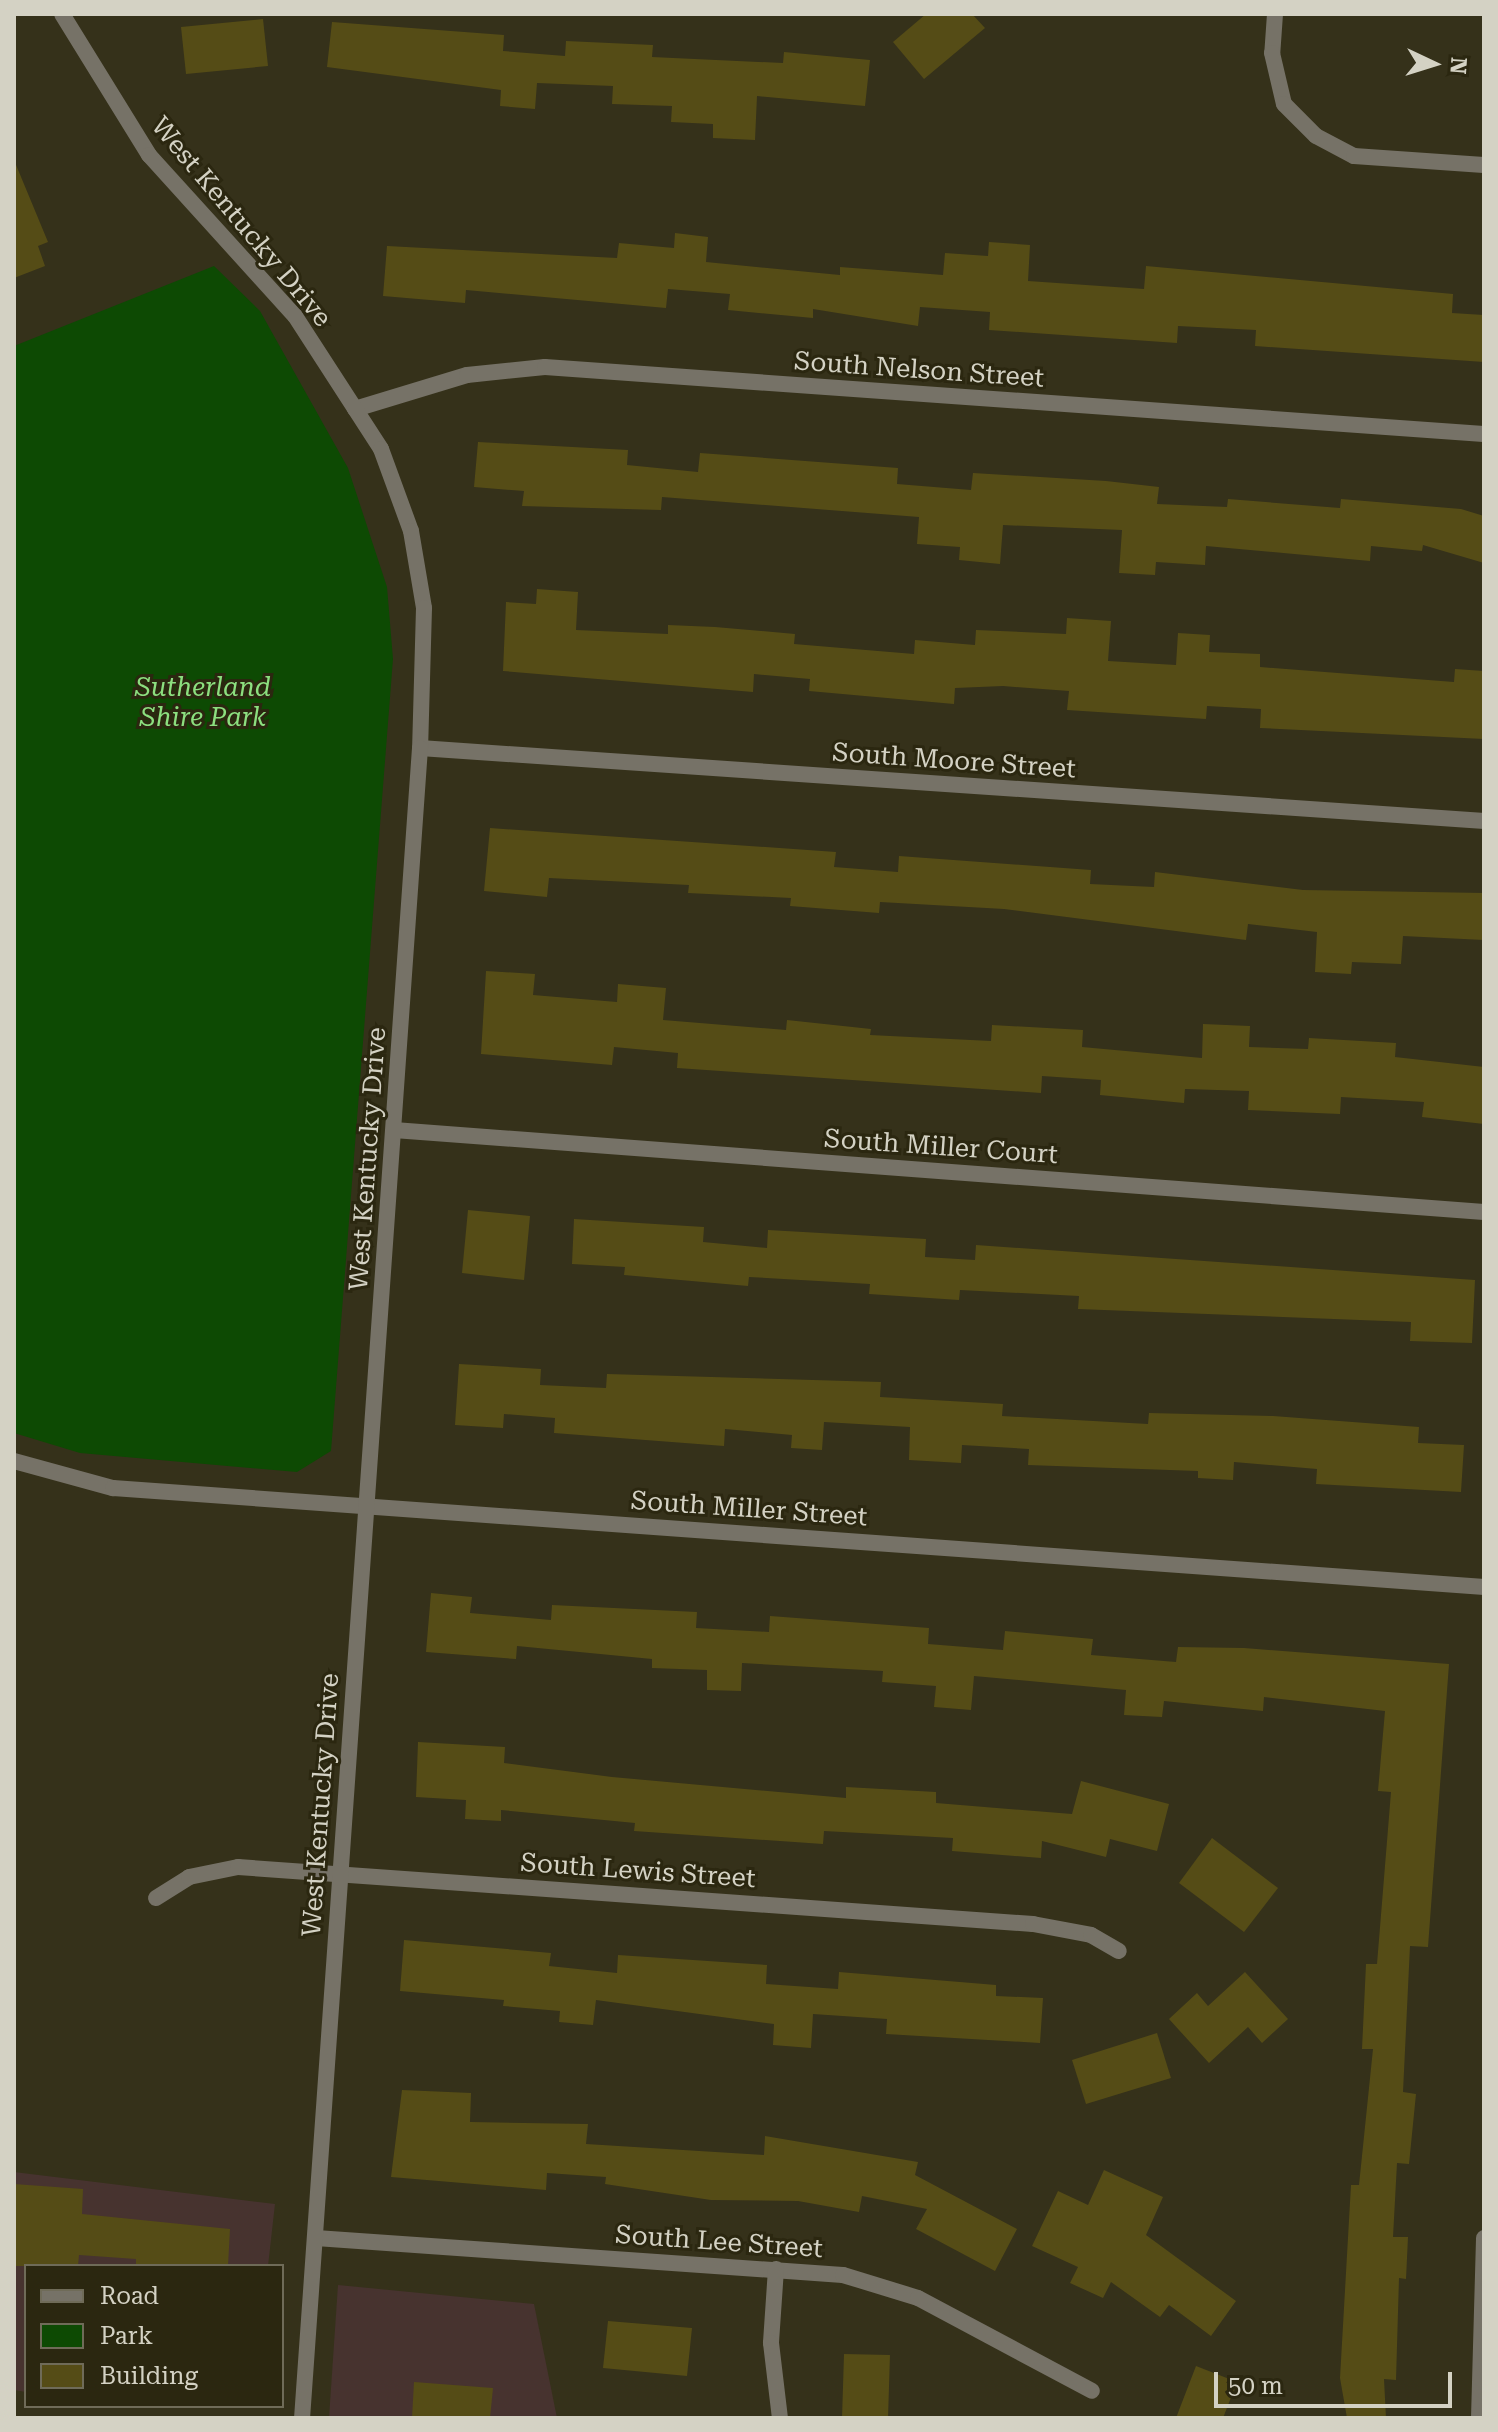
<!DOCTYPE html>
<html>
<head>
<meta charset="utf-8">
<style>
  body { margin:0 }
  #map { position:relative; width:1498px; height:2432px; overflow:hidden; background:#35311a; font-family:"Roboto Serif",serif }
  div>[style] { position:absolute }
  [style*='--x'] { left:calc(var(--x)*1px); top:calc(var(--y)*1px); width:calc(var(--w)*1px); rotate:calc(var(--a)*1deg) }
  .commercial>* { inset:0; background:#47332f }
  .green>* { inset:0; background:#0d4a03 }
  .building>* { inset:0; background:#554c16 }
  .minor>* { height:16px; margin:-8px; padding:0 8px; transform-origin:8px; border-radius:8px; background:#767267 }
  .tertiary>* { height:16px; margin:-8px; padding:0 8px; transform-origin:8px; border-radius:8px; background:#767267 }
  span { translate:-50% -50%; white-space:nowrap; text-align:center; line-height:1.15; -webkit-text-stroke:6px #2b2710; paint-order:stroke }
  .street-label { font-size:26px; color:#d4d2c4 }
  .park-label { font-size:26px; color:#8cdf7f; font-style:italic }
  .frame { position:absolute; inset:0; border:16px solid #d4d2c4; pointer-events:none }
  .legend { position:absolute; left:24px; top:2264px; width:260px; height:144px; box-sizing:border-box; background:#2b2710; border:2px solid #6f6b58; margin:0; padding:10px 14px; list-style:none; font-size:24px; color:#d4d2c4 }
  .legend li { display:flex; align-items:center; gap:16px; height:40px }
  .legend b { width:40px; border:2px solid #6f6b58 }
  .north { position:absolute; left:1394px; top:24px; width:80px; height:80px; -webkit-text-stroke:6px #2b2710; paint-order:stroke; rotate:94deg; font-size:22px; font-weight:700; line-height:32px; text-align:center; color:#d4d2c4 }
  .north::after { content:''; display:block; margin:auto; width:28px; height:36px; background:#d4d2c4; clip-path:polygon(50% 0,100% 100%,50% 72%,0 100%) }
  .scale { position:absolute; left:1214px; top:2372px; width:238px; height:36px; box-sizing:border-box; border:4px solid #d4d2c4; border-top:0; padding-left:10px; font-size:24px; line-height:28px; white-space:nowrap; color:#d4d2c4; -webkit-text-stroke:6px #2b2710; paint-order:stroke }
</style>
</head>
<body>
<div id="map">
  <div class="commercial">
    <i style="clip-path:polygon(14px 2172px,275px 2204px,268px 2266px,26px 2266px,26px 2392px,14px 2390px)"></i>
    <i style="clip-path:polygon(338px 2285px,534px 2304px,557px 2418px,329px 2418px)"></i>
  </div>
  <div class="green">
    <i style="clip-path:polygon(214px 266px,260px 311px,348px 468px,387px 587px,393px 659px,331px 1451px,297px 1472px,80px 1453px,14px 1433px,14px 346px)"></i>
  </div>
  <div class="building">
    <i style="clip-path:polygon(926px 14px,972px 14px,985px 28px,924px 79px,893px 42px)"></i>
    <i style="clip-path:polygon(263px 19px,268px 66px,186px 74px,181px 27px)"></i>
    <i style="clip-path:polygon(332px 22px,504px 35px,503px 51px,565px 56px,566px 41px,653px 45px,652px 57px,783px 63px,784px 52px,870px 60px,865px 106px,757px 96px,755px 140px,713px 138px,713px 124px,671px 122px,672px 106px,612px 104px,613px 86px,537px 83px,535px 109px,500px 106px,501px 90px,327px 67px)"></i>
    <i style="clip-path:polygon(14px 160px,48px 242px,38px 246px,45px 266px,14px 278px)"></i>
    <i style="clip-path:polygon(675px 233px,708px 237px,706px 262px,840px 275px,840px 267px,943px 275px,945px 253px,988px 256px,989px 242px,1030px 245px,1028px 281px,1144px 289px,1146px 266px,1453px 294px,1452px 313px,1484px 315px,1484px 362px,1255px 346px,1256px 330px,1178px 326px,1177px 343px,989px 330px,990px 312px,920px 307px,918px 326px,813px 309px,813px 318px,728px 310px,730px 294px,668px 289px,666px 308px,466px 290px,465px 303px,383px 296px,387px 246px,617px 258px,619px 243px,674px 248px)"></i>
    <i style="clip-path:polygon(478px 442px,628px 450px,627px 465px,698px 472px,700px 453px,898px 468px,897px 484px,971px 490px,973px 473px,1106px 481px,1159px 487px,1157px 504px,1227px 507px,1228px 499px,1340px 508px,1341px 499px,1461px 509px,1484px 516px,1484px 563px,1423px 545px,1422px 551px,1371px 546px,1370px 561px,1206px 546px,1205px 565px,1156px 562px,1155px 575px,1119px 573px,1122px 530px,1003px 525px,1000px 564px,959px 560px,960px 547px,917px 544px,919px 517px,662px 497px,661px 510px,522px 506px,524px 491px,474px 487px)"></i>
    <i style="clip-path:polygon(537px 589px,578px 592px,576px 630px,668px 634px,668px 625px,715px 627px,795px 634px,794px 644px,914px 654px,915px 640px,975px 645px,976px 630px,1066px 634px,1067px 618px,1111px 621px,1108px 661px,1176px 665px,1178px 633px,1210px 635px,1209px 652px,1260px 654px,1260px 667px,1454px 682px,1455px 669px,1484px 671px,1484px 739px,1260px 728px,1261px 709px,1207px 706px,1206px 719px,1067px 710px,1069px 691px,1003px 686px,955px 688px,954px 704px,809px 691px,810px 679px,754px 674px,753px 692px,503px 671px,506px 602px,536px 604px)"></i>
    <i style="clip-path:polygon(490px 828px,836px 852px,834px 867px,898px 872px,899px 856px,1091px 870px,1090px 884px,1154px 887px,1155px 872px,1303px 890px,1484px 893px,1484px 940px,1403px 936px,1401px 964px,1352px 962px,1351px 974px,1315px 972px,1317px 932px,1248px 924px,1246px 940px,1004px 909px,880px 902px,879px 913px,790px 906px,791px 898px,688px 893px,689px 885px,549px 878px,547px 897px,484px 891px)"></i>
    <i style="clip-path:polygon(486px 971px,535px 974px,533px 995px,617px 1002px,618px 984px,666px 988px,663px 1020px,786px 1030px,787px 1020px,871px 1029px,870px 1035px,991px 1041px,992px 1025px,1083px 1030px,1082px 1047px,1202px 1058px,1203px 1024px,1250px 1026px,1249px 1047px,1308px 1049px,1309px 1038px,1396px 1043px,1395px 1057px,1484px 1067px,1484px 1124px,1422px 1117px,1424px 1102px,1341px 1097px,1340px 1114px,1248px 1110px,1249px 1091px,1185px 1089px,1184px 1103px,1100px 1095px,1101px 1080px,1042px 1076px,1041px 1093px,677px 1068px,678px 1053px,614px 1047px,612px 1065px,481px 1054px)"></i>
    <i style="clip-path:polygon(468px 1210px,530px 1216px,524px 1280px,462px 1273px)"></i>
    <i style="clip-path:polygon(574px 1219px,704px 1227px,703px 1242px,767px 1248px,768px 1230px,926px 1239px,925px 1257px,975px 1260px,976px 1245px,1475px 1280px,1472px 1343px,1410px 1341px,1411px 1322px,1078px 1309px,1079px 1296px,960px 1290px,959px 1300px,869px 1294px,870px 1284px,749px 1277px,748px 1286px,624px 1275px,625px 1267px,572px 1264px)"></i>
    <i style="clip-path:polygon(459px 1364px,541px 1369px,540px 1385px,606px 1388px,607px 1374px,881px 1382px,880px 1397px,1003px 1404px,1002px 1416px,1148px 1424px,1149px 1413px,1273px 1416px,1419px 1427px,1418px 1443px,1464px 1445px,1461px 1492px,1316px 1484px,1317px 1469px,1234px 1462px,1233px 1480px,1198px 1478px,1198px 1471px,1028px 1465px,1029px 1449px,962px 1445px,961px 1463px,909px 1460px,910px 1427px,824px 1422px,822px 1450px,791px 1448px,792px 1435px,725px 1429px,724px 1446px,554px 1433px,555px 1418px,504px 1414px,503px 1428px,455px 1425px)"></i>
    <i style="clip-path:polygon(431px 1593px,472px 1597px,470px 1613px,551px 1620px,552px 1605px,697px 1612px,696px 1628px,769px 1632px,770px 1616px,929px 1628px,928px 1644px,1003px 1650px,1005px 1631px,1093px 1639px,1091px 1655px,1176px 1662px,1178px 1647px,1244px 1648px,1449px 1664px,1428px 1947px,1410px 1946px,1403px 2092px,1416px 2094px,1409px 2164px,1397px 2163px,1393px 2237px,1408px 2237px,1406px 2279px,1399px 2278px,1396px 2380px,1384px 2379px,1386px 2418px,1347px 2418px,1340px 2378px,1351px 2185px,1359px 2185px,1373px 2049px,1362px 2049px,1366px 1964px,1377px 1964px,1391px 1792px,1378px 1791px,1385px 1711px,1264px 1697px,1263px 1711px,1164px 1701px,1162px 1717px,1124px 1715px,1126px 1690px,974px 1676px,971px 1710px,934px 1707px,936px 1686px,882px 1682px,883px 1671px,742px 1663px,741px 1691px,707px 1690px,707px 1670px,652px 1668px,652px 1659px,517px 1646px,516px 1659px,426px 1652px)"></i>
    <i style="clip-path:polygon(418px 1742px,505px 1747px,504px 1763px,612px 1777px,846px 1798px,846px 1787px,936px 1792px,936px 1803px,1072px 1814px,1081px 1781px,1169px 1804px,1157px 1851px,1110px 1839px,1106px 1857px,1042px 1841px,1041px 1858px,952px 1851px,953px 1838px,824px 1831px,823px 1844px,634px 1831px,635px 1823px,501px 1810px,501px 1821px,465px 1819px,466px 1800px,416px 1797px)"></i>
    <i style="clip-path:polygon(1212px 1838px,1278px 1888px,1244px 1932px,1179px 1883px)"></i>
    <i style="clip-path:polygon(404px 1940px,551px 1953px,549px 1966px,617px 1973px,618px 1955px,767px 1965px,766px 1984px,838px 1989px,839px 1972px,996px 1985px,996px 1996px,1043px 1998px,1040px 2043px,886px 2034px,887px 2019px,813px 2014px,811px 2048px,773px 2045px,774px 2024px,596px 2000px,593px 2025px,559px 2022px,560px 2011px,503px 2006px,504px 2000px,400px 1991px)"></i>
    <i style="clip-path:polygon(1245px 1972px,1288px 2019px,1262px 2043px,1248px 2027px,1209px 2063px,1169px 2019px,1197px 1993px,1208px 2006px)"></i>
    <i style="clip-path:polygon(1157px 2033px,1171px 2078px,1086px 2104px,1072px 2060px)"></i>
    <i style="clip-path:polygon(402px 2090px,471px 2093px,470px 2122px,588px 2124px,586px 2144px,764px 2155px,765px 2136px,918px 2162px,915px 2175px,1017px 2229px,995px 2271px,916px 2229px,927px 2209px,862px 2196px,859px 2212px,798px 2201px,711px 2200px,605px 2184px,606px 2177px,547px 2173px,546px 2190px,391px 2177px)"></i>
    <i style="clip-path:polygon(1104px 2170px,1163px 2197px,1146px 2235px,1236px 2301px,1211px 2336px,1169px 2305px,1160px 2317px,1111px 2282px,1103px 2298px,1070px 2283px,1078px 2267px,1032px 2246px,1058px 2191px,1088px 2205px)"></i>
    <i style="clip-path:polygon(14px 2184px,83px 2189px,82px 2214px,230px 2229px,228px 2266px,136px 2266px,136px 2259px,79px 2255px,78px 2266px,14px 2266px)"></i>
    <i style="clip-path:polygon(608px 2321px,692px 2328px,687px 2376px,603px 2368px)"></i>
    <i style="clip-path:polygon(844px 2354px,890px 2355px,888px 2418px,842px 2418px)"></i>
    <i style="clip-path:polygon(1196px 2366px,1237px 2382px,1223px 2418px,1176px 2418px)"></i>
    <i style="clip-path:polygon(414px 2382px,493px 2388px,490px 2418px,412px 2418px)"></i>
  </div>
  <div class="minor">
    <i style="--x:1275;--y:14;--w:39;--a:94"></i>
    <i style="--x:1272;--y:53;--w:52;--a:76.8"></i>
    <i style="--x:1284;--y:104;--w:45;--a:45"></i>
    <i style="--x:1316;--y:136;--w:43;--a:27.8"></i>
    <i style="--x:1354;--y:156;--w:130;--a:4"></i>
    <i style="--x:355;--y:409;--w:117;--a:-16.9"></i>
    <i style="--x:467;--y:375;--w:78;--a:-5.9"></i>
    <i style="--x:545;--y:367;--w:941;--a:4.08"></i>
    <i style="--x:420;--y:748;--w:1067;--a:3.92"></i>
    <i style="--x:394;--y:1130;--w:1093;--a:4.3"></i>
    <i style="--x:14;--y:1461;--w:103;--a:15.3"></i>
    <i style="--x:113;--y:1488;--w:1375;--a:4.13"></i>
    <i style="--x:156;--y:1898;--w:39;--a:-32"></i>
    <i style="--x:189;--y:1877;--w:50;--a:-11.5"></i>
    <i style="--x:238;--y:1867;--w:797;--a:4.1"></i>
    <i style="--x:1033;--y:1924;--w:59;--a:10.7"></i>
    <i style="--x:1091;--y:1935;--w:32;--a:30"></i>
    <i style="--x:316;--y:2238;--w:528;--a:4.02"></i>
    <i style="--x:843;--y:2275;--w:78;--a:17"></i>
    <i style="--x:918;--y:2298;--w:197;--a:28.1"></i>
    <i style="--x:776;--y:2269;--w:74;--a:93.9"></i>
    <i style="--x:771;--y:2343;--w:76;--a:83.2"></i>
    <i style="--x:1479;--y:2418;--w:180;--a:-88.4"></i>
  </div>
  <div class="tertiary">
    <i style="--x:62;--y:14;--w:166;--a:58.3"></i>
    <i style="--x:149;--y:155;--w:217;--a:47.8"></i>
    <i style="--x:295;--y:316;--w:158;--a:57.1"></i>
    <i style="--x:381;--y:449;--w:87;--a:69.9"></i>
    <i style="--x:411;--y:531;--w:78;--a:80.4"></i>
    <i style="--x:424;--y:608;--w:140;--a:91.6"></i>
    <i style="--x:420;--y:748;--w:1674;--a:94.04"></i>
  </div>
  <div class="street-label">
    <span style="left:241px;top:222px;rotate:50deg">West Kentucky Drive</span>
    <span style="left:919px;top:370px;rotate:4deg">South Nelson Street</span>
    <span style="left:954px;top:761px;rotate:4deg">South Moore Street</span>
    <span style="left:941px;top:1147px;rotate:4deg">South Miller Court</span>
    <span style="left:368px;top:1159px;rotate:-86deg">West Kentucky Drive</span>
    <span style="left:749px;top:1509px;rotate:4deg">South Miller Street</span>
    <span style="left:321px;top:1805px;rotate:-86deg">West Kentucky Drive</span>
    <span style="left:638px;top:1871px;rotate:4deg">South Lewis Street</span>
    <span style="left:719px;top:2242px;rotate:4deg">South Lee Street</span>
  </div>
  <div class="park-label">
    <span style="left:203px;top:703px">Sutherland<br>Shire Park</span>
  </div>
  <div class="frame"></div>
  <ul class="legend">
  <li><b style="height:10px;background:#767267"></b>Road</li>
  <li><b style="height:22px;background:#0d4a03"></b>Park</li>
  <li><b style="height:22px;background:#554c16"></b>Building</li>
  </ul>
  <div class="north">N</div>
  <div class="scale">50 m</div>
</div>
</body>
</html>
